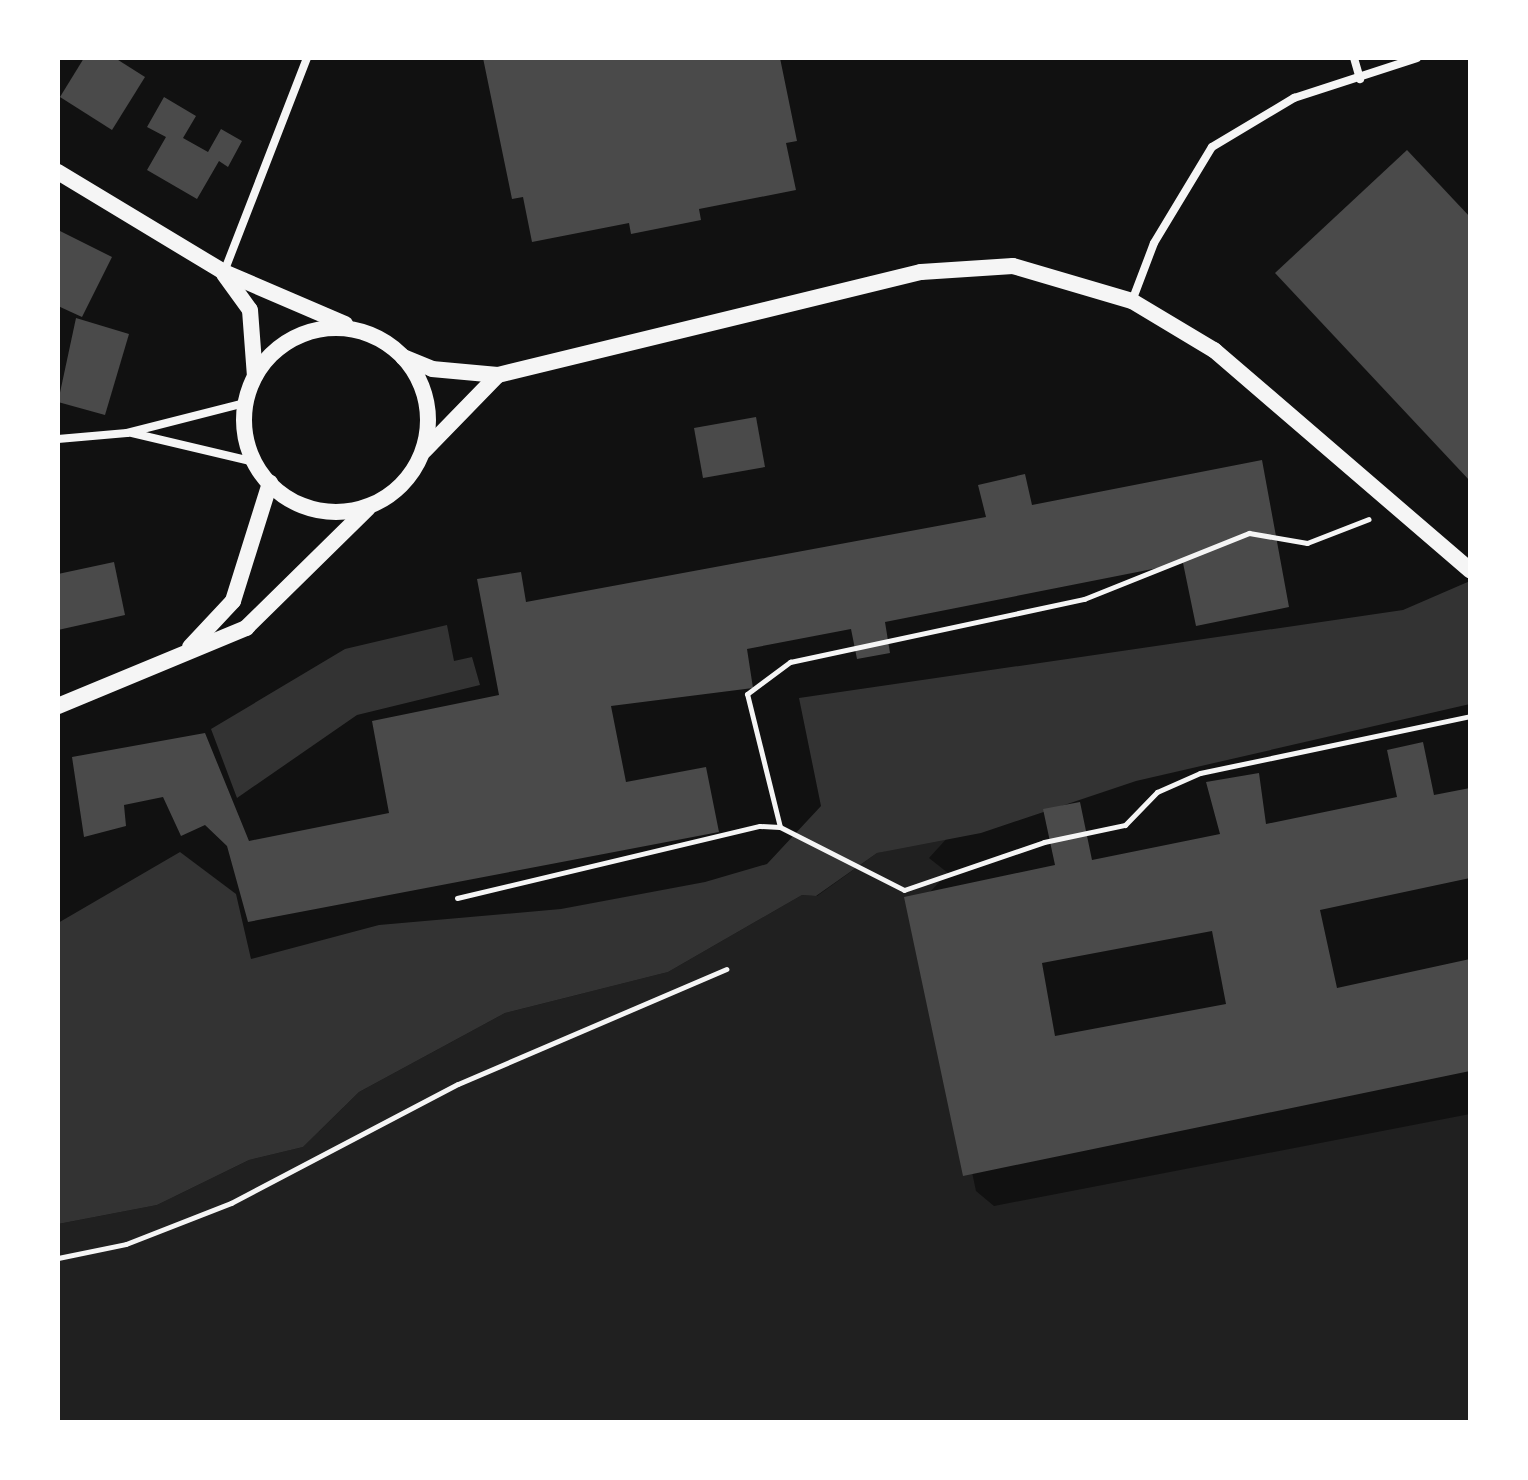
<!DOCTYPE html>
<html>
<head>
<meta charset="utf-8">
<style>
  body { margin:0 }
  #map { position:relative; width:1528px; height:1480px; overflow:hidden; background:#111; font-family:"Exo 2",sans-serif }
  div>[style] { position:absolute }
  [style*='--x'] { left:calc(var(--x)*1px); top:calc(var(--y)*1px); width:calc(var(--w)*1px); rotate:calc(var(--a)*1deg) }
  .green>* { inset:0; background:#202020 }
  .water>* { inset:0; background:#333 }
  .building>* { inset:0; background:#4a4a4a }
  .path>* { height:5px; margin:-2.5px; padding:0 2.5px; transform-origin:2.5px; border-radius:2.5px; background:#f5f5f5 }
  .minor>* { height:8px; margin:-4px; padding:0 4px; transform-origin:4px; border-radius:4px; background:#f5f5f5 }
  .secondary>* { height:16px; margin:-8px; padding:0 8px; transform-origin:8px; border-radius:8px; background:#f5f5f5 }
  .secondary>.ring { margin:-8px; padding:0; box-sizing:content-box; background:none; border:16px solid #f5f5f5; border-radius:50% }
  span { translate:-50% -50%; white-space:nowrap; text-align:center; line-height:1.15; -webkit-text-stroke:6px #fff; paint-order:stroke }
  .frame { position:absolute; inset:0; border:60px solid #fff; pointer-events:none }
</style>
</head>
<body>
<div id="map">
  <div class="green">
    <i style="clip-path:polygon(950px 835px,929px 858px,948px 873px,929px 893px,926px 953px,976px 1191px,994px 1206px,1470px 1114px,1470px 1422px,58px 1422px,58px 1224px,157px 1205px,249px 1160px,303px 1147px,359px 1092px,505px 1013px,668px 972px,802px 895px,817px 896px,877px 853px)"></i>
  </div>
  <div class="water">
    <i style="clip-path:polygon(1470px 581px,1470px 704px,1136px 781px,981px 833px,877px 853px,816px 896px,802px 895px,668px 972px,505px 1013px,359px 1092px,303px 1147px,249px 1160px,157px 1205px,58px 1224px,58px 923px,180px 852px,236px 894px,251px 959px,379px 925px,561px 909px,705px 882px,767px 864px,821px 806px,799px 698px,1403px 610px)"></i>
    <i style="clip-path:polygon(447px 625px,454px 661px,472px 657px,480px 685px,357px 715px,237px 798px,211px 729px,345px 649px)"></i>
  </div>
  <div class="building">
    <i style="clip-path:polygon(84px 58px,115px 58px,145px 77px,112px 130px,60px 97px)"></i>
    <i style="clip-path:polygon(483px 58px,780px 58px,797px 141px,786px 143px,796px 190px,699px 209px,701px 220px,631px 234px,629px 223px,532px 242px,523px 197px,512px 199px)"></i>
    <i style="clip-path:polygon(164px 97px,196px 116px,183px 138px,208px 152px,221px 129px,242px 141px,228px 167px,219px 161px,197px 199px,147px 170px,166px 137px,147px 127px)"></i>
    <i style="clip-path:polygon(1407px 150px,1470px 217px,1470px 481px,1275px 273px)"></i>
    <i style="clip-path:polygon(58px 230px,112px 257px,82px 317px,58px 306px)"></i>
    <i style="clip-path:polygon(76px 318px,129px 334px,105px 415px,58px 402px)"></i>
    <i style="clip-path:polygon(756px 417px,765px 467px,703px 478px,694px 428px)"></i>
    <i style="clip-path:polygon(1262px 460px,1289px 607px,1196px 626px,1183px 563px,885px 622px,890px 653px,857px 659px,851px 629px,747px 649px,753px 688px,611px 706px,626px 782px,706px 767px,719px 832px,248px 922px,227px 846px,205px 825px,181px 836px,163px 797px,124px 805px,126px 826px,84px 837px,72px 757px,205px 733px,249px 841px,389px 813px,372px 721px,499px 695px,477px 579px,521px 572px,526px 602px,986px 517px,978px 485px,1025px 474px,1032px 505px)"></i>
    <i style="clip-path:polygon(114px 562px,125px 615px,58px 630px,58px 574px)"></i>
    <i style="clip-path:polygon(evenodd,1423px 742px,1434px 795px,1470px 788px,1470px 878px,1320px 910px,1337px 988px,1470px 959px,1470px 1071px,963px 1176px,904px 897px,1055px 865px,1043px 809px,1080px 802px,1092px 860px,1220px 834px,1206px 782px,1259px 773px,1266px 824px,1397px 797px,1387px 750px,1423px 742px,1212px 931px,1226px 1004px,1055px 1036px,1042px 963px,1212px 931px)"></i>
  </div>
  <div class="path">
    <i style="--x:780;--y:827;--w:137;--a:-103.9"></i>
    <i style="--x:747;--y:694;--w:54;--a:-36.7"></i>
    <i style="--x:790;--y:662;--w:301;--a:-12.1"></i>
    <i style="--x:1084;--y:599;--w:178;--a:-21.8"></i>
    <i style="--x:1249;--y:533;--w:59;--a:9.8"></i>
    <i style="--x:1307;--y:543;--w:66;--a:-21.2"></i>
    <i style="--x:457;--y:898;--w:311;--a:-13.4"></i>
    <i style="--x:760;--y:826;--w:20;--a:3"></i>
    <i style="--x:780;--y:827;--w:139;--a:26.9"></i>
    <i style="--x:904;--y:890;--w:148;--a:-18.9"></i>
    <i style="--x:1044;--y:842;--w:83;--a:-11.9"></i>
    <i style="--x:1125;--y:825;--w:46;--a:-45.9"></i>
    <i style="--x:1157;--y:792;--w:47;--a:-23.8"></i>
    <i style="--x:1200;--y:773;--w:276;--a:-11.9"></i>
    <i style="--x:58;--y:1258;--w:69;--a:-11.6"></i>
    <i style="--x:126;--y:1244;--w:113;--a:-21.3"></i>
    <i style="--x:231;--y:1203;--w:256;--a:-27.7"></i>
    <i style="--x:458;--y:1084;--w:292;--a:-23.2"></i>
  </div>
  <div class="minor">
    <i style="--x:1354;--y:58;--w:22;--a:74"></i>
    <i style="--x:224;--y:272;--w:230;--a:-68.8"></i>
    <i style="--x:1132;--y:301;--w:62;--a:-69.2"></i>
    <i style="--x:1154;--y:243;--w:112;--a:-58.9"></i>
    <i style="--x:1212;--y:147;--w:96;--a:-30.9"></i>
    <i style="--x:1294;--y:98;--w:129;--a:-18"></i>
    <i style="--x:132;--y:433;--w:126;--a:13.3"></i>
    <i style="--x:58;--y:439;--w:69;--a:-5"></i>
    <i style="--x:127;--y:433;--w:122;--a:-14.3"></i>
  </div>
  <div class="secondary">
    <i style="--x:58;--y:172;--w:194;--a:31.1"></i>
    <i style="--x:224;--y:272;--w:132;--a:23.3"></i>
    <i style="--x:224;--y:274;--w:44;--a:54.2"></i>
    <i style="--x:250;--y:310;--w:66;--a:85.7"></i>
    <i class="ring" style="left:244px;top:328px;width:168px;height:168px"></i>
    <i style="--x:403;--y:357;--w:31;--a:22"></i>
    <i style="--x:432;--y:369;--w:66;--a:5.2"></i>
    <i style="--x:498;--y:375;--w:435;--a:-13.7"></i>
    <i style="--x:921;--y:272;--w:92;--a:-3.7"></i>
    <i style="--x:1013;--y:266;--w:124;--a:16.4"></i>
    <i style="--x:1132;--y:301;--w:96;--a:30.9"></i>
    <i style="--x:1214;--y:350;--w:338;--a:40.7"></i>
    <i style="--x:424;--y:451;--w:106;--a:-45.8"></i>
    <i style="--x:190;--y:647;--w:63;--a:-46.9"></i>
    <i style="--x:233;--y:601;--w:124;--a:-72.6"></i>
    <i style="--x:58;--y:706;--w:204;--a:-22.5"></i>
    <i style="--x:246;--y:628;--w:171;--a:-44.5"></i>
  </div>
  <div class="frame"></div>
</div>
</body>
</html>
